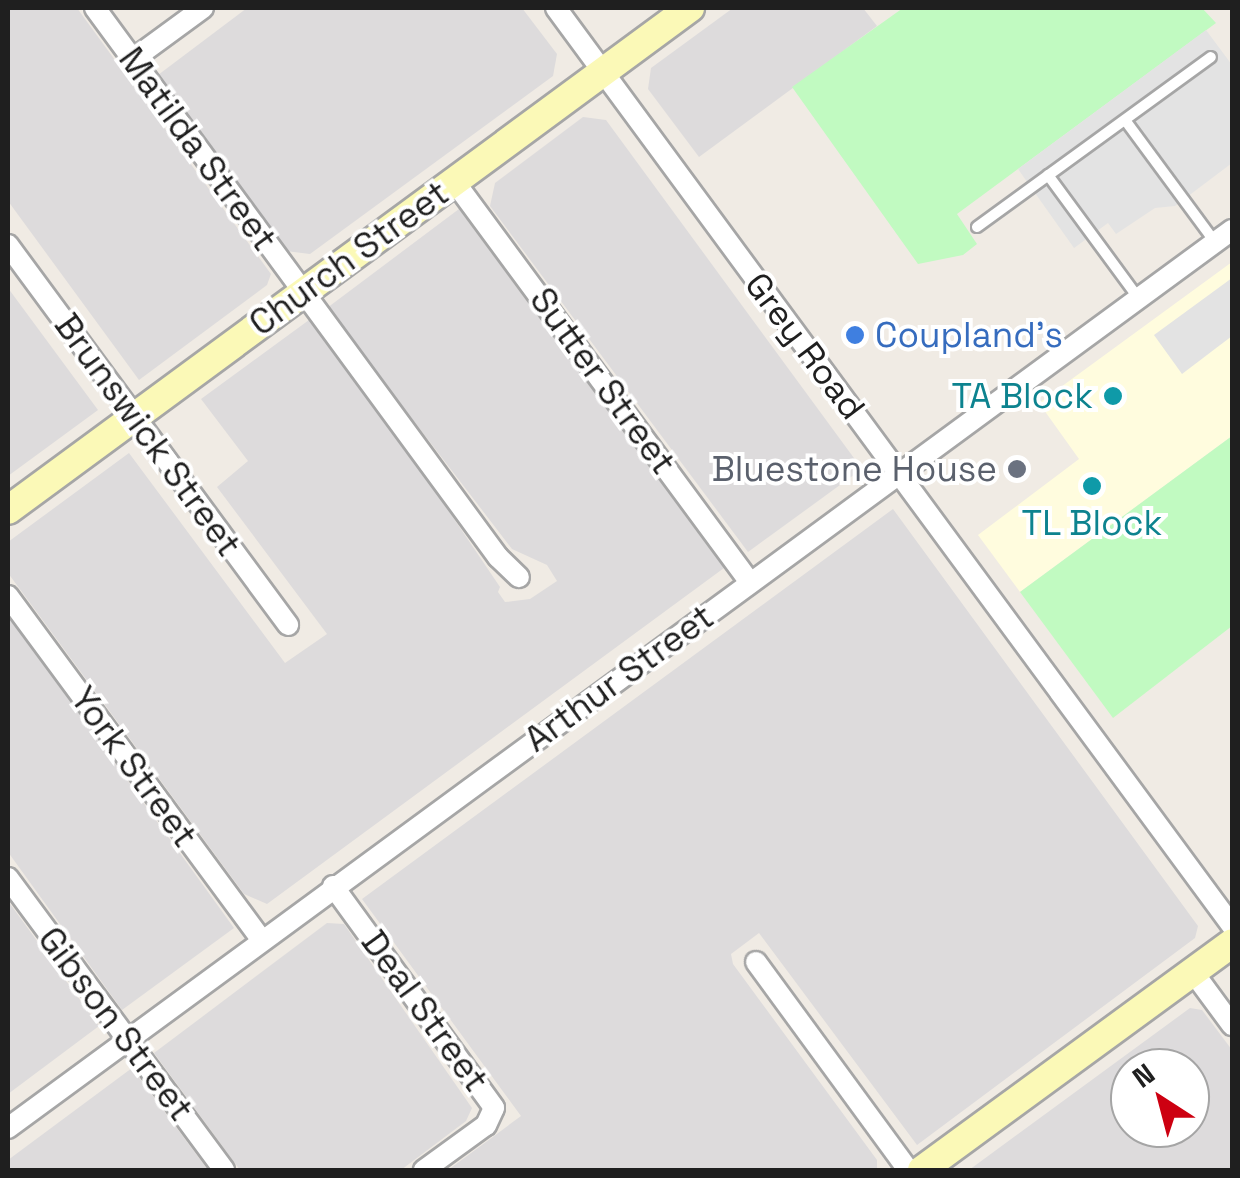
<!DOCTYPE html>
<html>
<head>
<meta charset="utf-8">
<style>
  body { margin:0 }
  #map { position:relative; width:1240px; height:1178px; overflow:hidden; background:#f0ebe4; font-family:"Space Grotesk",sans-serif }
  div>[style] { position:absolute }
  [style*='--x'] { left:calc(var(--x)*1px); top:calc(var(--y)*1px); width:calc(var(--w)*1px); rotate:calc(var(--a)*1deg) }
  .residential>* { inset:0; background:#dddbdc }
  .education>* { inset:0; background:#fffcde }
  .park>* { inset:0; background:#c1fac1 }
  .parking>* { inset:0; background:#e3e3e3 }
  .roads { filter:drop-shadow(2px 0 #a6a6a6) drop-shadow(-2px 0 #a6a6a6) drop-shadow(0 2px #a6a6a6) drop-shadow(0 -2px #a6a6a6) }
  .lane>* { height:10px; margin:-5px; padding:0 5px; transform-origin:5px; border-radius:5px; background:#fff }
  .street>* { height:20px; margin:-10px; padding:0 10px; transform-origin:10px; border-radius:10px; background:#fff }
  .secondary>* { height:28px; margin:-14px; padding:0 14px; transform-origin:14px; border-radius:14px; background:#fbf9b7 }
  .dots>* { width:28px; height:28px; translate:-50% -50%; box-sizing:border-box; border:5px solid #fff; border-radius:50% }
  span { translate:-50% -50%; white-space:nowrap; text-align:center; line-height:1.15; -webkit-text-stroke:8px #fff; paint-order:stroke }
  .street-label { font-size:35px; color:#1f1f1f }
  .shop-label { font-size:35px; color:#366cbe }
  .left { translate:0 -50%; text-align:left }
  .culture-label { font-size:35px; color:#0d838f }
  .right { translate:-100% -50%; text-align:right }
  .worship-label { font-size:35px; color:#5b616d }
  .frame { position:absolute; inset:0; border:10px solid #1f1f1f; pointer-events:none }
  .north { position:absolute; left:1110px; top:1048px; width:100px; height:100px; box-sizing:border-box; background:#fff; border:2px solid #a5a5a5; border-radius:50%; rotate:324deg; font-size:28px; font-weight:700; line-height:40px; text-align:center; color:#1f1f1f }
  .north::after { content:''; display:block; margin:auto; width:35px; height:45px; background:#cd0011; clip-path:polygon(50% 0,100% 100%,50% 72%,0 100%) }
</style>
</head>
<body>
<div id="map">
  <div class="residential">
    <i style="clip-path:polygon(8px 8px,77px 8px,271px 274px,267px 285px,139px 380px,8px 201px)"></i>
    <i style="clip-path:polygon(247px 8px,522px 8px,557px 54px,553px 76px,310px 254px,286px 251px,158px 75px)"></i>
    <i style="clip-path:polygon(733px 8px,863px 8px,877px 26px,699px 157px,648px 89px,651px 68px)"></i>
    <i style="clip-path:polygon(583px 117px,606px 120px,862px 469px,748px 552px,490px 206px,495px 183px)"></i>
    <i style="clip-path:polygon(459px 209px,724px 568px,267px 904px,244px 894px,8px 573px,8px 542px,129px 453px,285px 663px,327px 634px,217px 487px,248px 461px,201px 399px,309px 320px,421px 470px,500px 587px,498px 592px,505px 602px,530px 599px,557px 581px,547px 565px,512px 549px,327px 308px)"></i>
    <i style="clip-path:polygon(8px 288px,98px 410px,8px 476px)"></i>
    <i style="clip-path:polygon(893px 509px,1198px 926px,1195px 938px,917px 1145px,759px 933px,731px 954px,733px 964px,877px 1160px,877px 1170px,448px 1170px,521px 1116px,362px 899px)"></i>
    <i style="clip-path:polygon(8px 615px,234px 928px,122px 1010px,8px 852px)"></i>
    <i style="clip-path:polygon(8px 901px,99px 1026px,8px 1094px)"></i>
    <i style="clip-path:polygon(327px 923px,344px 924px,472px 1108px,466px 1121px,401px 1170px,240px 1170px,154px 1053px)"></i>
    <i style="clip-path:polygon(evenodd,1190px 1008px,1202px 1010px,1232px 1050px,1232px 1170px,969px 1170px,1190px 1008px,1130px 1068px,1190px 1068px,1190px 1128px,1130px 1128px,1130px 1068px)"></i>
    <i style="clip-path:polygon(132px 1068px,208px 1170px,8px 1170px,8px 1160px)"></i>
  </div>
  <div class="education">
    <i style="clip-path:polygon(1232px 262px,1232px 436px,1020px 592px,978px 535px,1079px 459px,1039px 403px)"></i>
  </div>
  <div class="park">
    <i style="clip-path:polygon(903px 8px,1202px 8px,1216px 23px,957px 214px,977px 244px,963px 255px,918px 264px,792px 87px)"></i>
    <i style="clip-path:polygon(1232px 436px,1232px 626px,1113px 718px,1020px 592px)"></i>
  </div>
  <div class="parking">
    <i style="clip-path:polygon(1206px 30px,1232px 65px,1232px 163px,1175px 206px,1155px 208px,1116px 234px,1108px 223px,1074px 248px,1018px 169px)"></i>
    <i style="clip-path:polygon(1232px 278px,1232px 336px,1182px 374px,1154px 335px)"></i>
  </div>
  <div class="roads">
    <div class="lane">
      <i style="--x:1125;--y:120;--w:152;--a:53.6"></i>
      <i style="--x:1048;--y:175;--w:154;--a:53.7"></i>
      <i style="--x:977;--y:227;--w:289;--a:-36"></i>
    </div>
    <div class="street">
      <i style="--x:95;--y:8;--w:681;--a:53.72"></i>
      <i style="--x:498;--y:557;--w:29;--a:44"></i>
      <i style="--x:556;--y:8;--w:1140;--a:53.63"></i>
      <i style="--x:132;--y:60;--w:88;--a:-36.2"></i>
      <i style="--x:454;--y:181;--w:499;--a:53.6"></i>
      <i style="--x:8;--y:245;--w:472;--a:53.6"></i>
      <i style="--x:8;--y:596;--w:426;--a:53.6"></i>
      <i style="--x:8;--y:878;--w:363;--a:53.5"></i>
      <i style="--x:333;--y:886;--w:274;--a:54"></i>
      <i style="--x:494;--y:1108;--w:19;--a:115"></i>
      <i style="--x:486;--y:1125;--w:77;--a:144"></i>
      <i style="--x:756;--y:962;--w:258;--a:53.8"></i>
      <i style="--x:1193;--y:972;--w:66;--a:53.7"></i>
      <i style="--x:8;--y:1128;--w:1518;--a:-36.27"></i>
    </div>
    <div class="secondary">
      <i style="--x:8;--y:510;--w:847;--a:-36.36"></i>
      <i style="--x:922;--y:1170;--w:384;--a:-36.2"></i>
    </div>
  </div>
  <div class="dots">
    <i style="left:855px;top:335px;background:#3f7fe0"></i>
    <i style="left:1113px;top:396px;background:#0f9aa8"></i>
    <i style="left:1017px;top:469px;background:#6b7280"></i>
    <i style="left:1092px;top:486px;background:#0f9aa8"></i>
  </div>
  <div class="street-label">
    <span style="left:198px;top:149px;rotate:54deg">Matilda Street</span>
    <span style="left:349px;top:258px;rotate:-36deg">Church Street</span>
    <span style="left:805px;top:346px;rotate:53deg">Grey Road</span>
    <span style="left:603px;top:381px;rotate:54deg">Sutter Street</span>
    <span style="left:148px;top:435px;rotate:54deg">Brunswick Street</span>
    <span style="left:619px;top:678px;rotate:-36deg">Arthur Street</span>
    <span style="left:134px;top:767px;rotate:54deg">York Street</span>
    <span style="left:425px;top:1011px;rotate:54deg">Deal Street</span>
    <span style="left:116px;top:1024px;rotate:53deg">Gibson Street</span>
  </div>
  <div class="shop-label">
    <span class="left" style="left:875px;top:335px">Coupland's</span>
  </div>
  <div class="culture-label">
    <span class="right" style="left:1093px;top:396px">TA Block</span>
    <span style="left:1092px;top:523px">TL Block</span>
  </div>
  <div class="worship-label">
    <span class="right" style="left:997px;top:469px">Bluestone House</span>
  </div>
  <div class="frame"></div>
  <div class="north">N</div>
</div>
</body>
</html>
